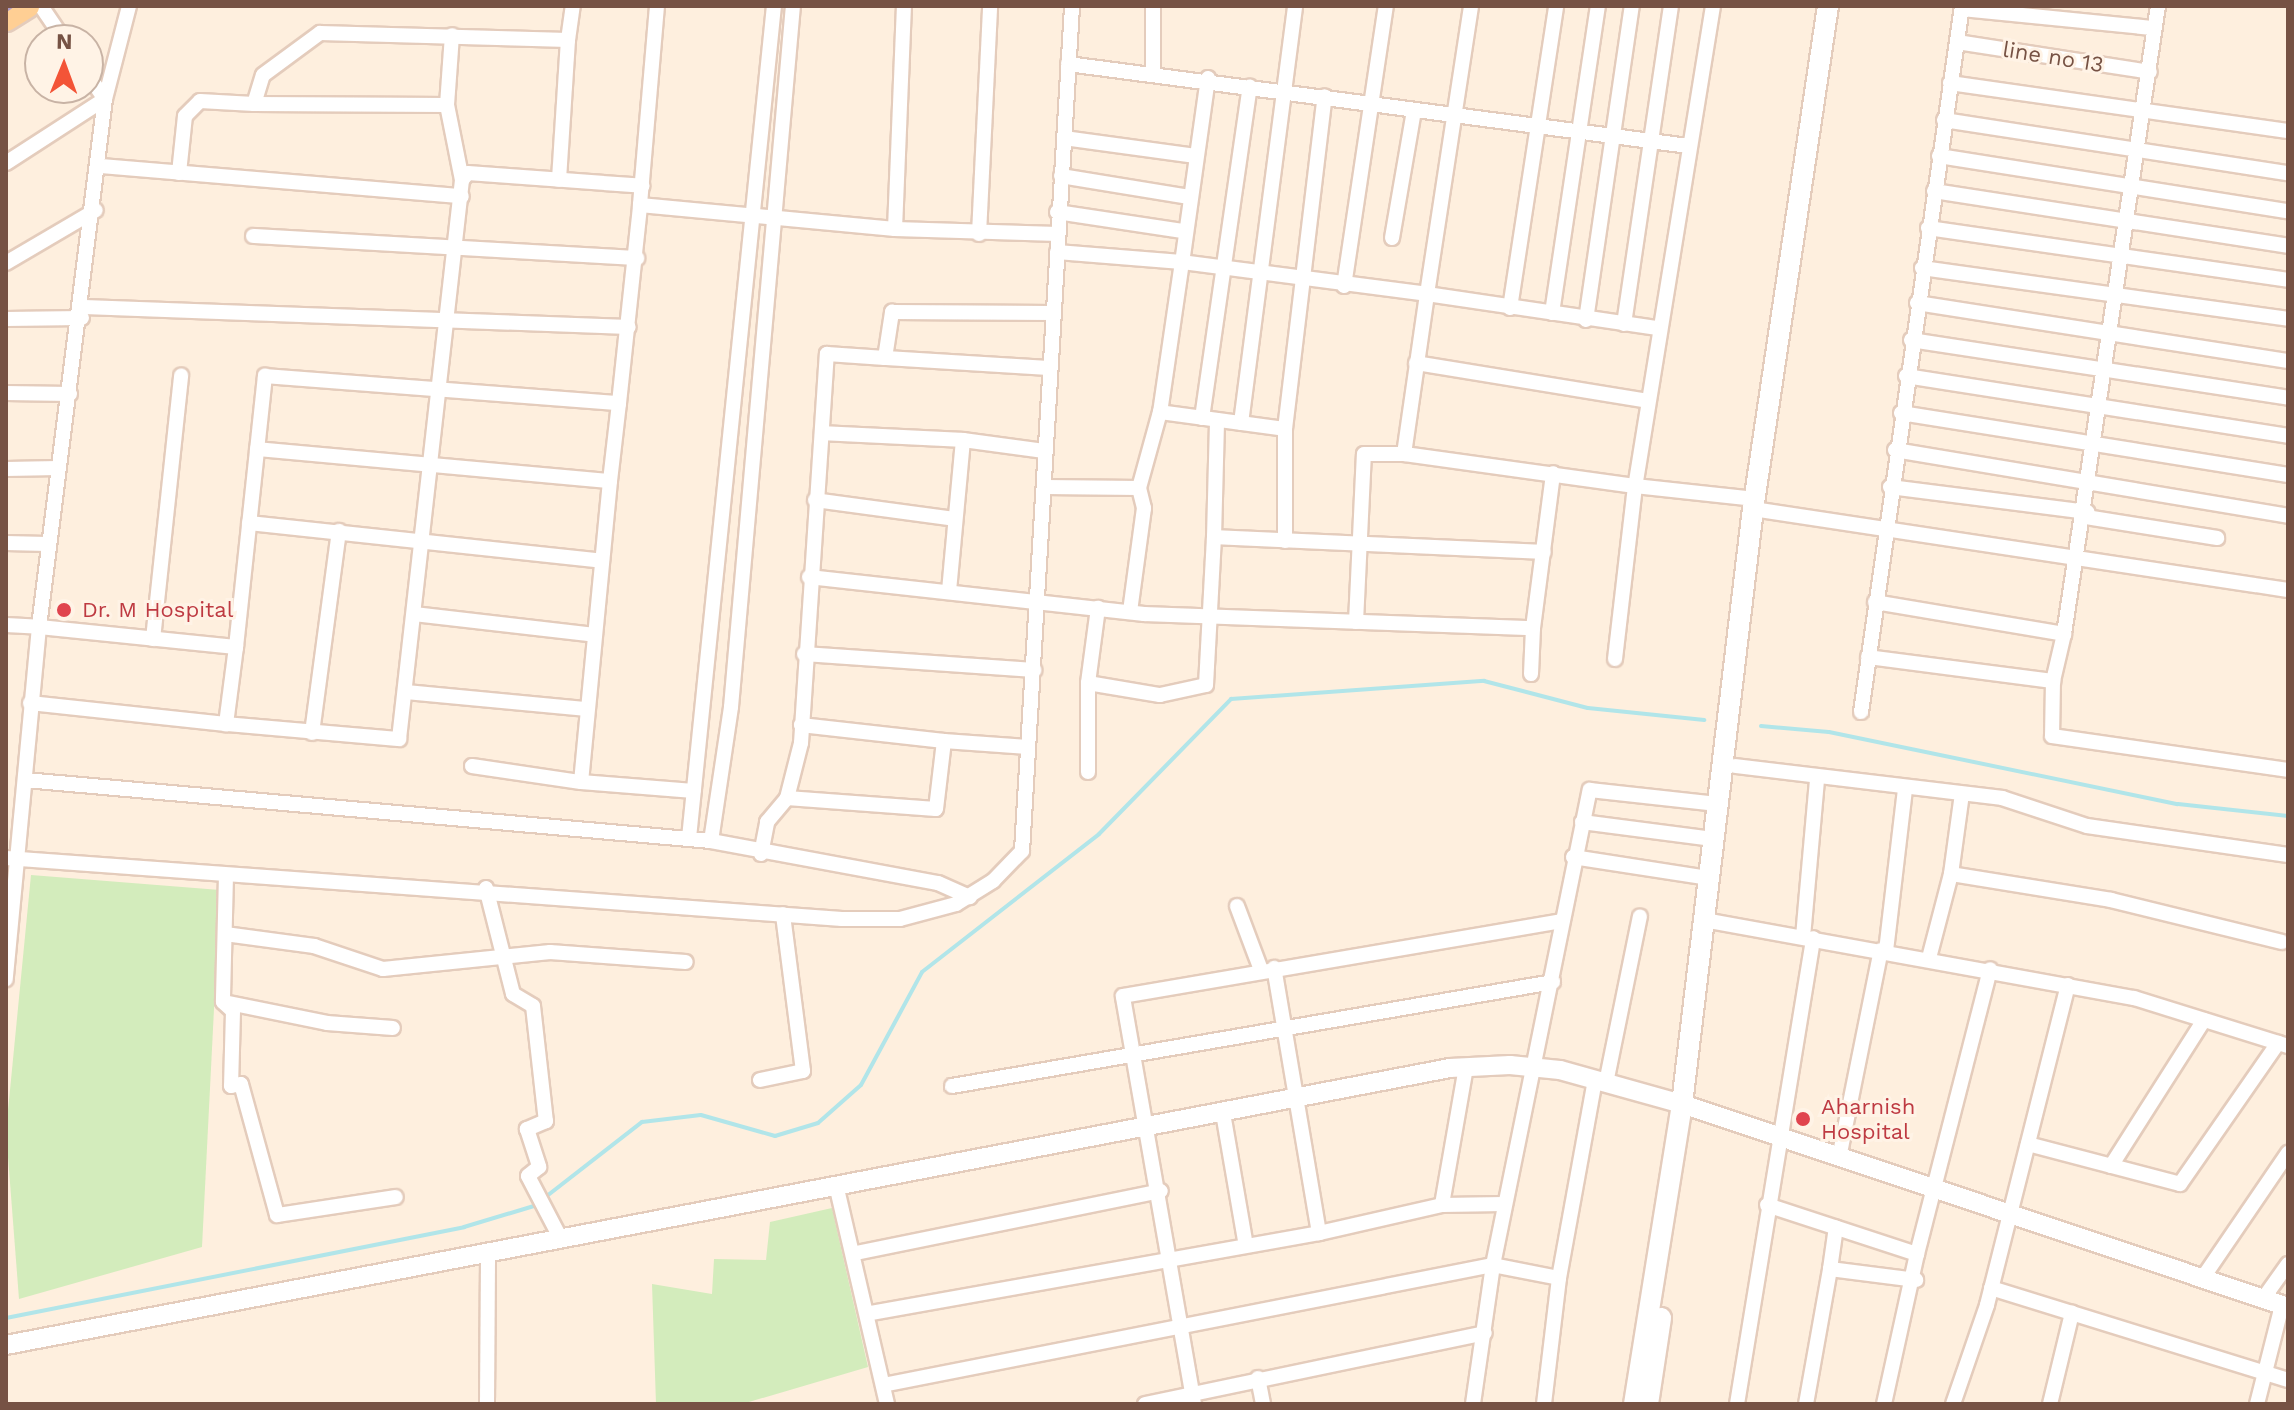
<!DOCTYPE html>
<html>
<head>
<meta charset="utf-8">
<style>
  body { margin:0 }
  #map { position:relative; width:2294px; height:1410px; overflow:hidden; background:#feefde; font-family:"Work Sans",sans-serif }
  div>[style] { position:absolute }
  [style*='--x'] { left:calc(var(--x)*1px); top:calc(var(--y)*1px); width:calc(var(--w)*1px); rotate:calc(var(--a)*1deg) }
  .green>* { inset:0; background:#d3ecbc }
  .stream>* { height:4px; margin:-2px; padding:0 2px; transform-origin:2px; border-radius:2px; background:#b1e5e9 }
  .roads { filter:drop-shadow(2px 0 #e4ccbc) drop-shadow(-2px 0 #e4ccbc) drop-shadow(0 2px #e4ccbc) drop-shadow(0 -2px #e4ccbc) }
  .minor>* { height:14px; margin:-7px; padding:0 7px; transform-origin:7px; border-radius:7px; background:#fff }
  .tertiary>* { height:18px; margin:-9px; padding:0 9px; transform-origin:9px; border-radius:9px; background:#fff }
  .secondary>* { height:20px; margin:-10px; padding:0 10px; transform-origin:10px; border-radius:10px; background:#fff }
  .primary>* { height:24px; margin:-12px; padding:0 12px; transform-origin:12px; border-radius:12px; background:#ffcf94 }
  .rail>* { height:4px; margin-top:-2px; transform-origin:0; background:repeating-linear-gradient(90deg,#b09dc7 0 12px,transparent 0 20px) }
  .dots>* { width:22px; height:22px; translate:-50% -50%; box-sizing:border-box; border:4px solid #fff3e6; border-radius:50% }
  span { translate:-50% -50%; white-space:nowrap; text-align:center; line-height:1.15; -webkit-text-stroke:6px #fff3e6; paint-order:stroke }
  .street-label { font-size:22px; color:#765244 }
  .health-label { font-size:22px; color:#be3a42 }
  .left { translate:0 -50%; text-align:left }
  .frame { position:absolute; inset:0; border:8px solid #765244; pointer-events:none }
  .north { position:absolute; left:24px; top:24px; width:80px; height:80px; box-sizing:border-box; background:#fff3e6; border:2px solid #c8b3a5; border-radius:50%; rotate:1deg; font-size:22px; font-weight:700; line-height:32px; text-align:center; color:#765244 }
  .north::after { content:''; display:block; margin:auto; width:28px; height:36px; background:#f35437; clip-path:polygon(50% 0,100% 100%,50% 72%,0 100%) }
</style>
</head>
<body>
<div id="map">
  <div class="green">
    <i style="clip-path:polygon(31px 875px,220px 890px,202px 1247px,19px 1299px,6px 1131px)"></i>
    <i style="clip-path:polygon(832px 1208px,868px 1367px,742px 1404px,656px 1404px,652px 1284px,712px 1294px,714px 1259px,766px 1260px,770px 1222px)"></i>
  </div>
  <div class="stream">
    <i style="--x:1761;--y:726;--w:68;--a:5"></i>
    <i style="--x:1829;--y:732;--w:356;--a:11.7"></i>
    <i style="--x:2178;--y:804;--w:111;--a:6.2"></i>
    <i style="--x:6;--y:1318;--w:467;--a:-11.2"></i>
    <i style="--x:464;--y:1227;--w:73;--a:-16.7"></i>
    <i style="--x:534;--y:1206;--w:137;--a:-37.9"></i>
    <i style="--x:642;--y:1122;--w:59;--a:-6.8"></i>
    <i style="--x:701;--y:1115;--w:77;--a:15.8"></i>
    <i style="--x:775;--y:1136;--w:45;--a:-16.8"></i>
    <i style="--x:818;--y:1123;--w:57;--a:-41.5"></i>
    <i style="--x:861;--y:1085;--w:128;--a:-61.6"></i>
    <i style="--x:922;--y:972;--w:224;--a:-37.9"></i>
    <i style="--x:1099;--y:834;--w:189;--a:-45.6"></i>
    <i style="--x:1231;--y:699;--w:254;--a:-4.1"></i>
    <i style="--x:1484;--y:681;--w:107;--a:14.6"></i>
    <i style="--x:1588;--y:708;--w:117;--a:5.9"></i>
  </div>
  <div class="roads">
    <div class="minor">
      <i style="--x:41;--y:6;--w:41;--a:55.9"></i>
      <i style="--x:657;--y:6;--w:200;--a:94.9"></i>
      <i style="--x:640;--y:205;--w:256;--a:5.4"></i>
      <i style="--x:895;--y:229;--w:163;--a:1.8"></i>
      <i style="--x:1713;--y:6;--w:486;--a:99.2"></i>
      <i style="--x:1635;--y:486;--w:121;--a:6.2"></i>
      <i style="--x:1962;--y:9;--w:193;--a:5.7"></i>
      <i style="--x:568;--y:40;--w:34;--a:-82"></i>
      <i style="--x:1957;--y:42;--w:195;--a:8.8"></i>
      <i style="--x:1068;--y:64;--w:625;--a:7.53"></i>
      <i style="--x:1153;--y:71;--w:65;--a:-90"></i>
      <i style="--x:88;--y:75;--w:29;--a:55"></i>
      <i style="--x:1208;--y:78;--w:186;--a:98"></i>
      <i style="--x:1182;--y:262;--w:247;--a:7.4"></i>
      <i style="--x:1427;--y:294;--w:291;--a:-81.3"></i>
      <i style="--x:1950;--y:83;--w:341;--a:8.1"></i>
      <i style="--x:105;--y:99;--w:96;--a:-75.5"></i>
      <i style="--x:447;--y:105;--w:70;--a:-85.9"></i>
      <i style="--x:1944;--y:120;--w:348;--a:8.8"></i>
      <i style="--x:1064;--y:138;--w:133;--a:7.8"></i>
      <i style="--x:1939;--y:156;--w:353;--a:9"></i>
      <i style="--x:6;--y:163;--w:118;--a:-32.9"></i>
      <i style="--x:105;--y:99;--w:532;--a:97.13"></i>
      <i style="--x:39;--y:627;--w:198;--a:5.8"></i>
      <i style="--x:236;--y:647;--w:78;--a:97.4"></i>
      <i style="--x:226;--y:724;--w:174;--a:5"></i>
      <i style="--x:399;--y:739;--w:563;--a:-83.57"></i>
      <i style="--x:462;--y:180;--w:9;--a:-49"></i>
      <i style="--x:468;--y:173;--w:175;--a:4.2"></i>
      <i style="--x:101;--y:166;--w:362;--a:4.8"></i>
      <i style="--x:179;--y:173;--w:57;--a:-84"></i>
      <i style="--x:185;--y:116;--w:21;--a:-45"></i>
      <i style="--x:200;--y:101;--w:54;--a:3.2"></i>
      <i style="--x:1061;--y:176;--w:130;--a:9.3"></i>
      <i style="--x:462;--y:180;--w:76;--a:-101.3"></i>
      <i style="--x:447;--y:105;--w:193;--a:-179.7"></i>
      <i style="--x:254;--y:104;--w:30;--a:-73"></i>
      <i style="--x:263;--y:75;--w:71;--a:-36.4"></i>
      <i style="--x:320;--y:33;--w:248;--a:1.6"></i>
      <i style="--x:568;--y:40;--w:140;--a:93.7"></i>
      <i style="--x:1934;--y:191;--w:358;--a:8.8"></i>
      <i style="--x:1057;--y:212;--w:127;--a:8.6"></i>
      <i style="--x:1928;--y:228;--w:364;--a:8.2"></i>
      <i style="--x:895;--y:229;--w:223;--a:-87.7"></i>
      <i style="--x:979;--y:234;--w:228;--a:-87.2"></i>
      <i style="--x:253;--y:236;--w:385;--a:3.3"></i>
      <i style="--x:1392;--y:238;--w:129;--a:-80.2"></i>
      <i style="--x:1057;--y:252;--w:125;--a:4.6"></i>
      <i style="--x:1182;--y:262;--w:152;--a:98.3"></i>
      <i style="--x:1160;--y:412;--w:126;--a:7.7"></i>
      <i style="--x:1285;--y:429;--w:335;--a:-83.2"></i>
      <i style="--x:6;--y:263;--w:104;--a:-30.5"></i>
      <i style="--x:1922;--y:268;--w:370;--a:7.9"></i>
      <i style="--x:1344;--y:286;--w:283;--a:-81.5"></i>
      <i style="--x:1917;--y:303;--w:376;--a:8.9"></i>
      <i style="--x:84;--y:307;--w:545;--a:2.1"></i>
      <i style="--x:1510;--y:308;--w:305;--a:-81.3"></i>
      <i style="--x:1552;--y:313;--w:310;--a:-81.5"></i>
      <i style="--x:6;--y:319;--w:76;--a:-0.8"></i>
      <i style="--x:1586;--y:320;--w:317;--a:-81.7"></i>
      <i style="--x:1624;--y:324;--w:321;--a:-81.6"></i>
      <i style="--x:1911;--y:340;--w:381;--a:8.7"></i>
      <i style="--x:885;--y:358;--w:165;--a:3.5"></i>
      <i style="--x:1416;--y:363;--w:234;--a:9.3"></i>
      <i style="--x:1906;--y:376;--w:387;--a:8.9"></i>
      <i style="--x:6;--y:393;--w:64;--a:0.9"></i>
      <i style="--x:1901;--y:413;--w:392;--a:9.1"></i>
      <i style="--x:1202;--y:418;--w:335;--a:-81.8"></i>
      <i style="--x:1241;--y:423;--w:420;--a:-82.6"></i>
      <i style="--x:822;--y:433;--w:141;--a:2.8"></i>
      <i style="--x:963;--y:440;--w:152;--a:95.3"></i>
      <i style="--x:963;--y:440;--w:82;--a:7.7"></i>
      <i style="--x:257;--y:449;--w:354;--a:5.2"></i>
      <i style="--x:610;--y:481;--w:79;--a:-83.4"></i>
      <i style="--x:1895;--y:450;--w:399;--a:9.5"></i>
      <i style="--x:6;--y:469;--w:52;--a:-1.1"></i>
      <i style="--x:610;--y:481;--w:302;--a:95.5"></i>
      <i style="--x:581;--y:782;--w:113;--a:4.6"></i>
      <i style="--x:1045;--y:487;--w:94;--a:0.6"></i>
      <i style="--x:1139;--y:488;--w:21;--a:76"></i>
      <i style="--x:1144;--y:508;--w:105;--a:97.7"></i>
      <i style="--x:1890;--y:487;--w:199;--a:7.2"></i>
      <i style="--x:1139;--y:488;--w:79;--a:-74.6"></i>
      <i style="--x:815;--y:500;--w:141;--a:7.7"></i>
      <i style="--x:1753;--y:509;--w:541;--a:8.61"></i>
      <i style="--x:2086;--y:517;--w:133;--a:9.1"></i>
      <i style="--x:249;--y:523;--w:355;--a:6.1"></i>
      <i style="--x:1214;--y:537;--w:117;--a:-88.5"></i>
      <i style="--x:1285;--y:541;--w:112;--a:-90"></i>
      <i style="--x:6;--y:543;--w:41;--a:1.4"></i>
      <i style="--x:809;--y:577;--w:337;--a:6.3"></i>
      <i style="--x:1144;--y:614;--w:389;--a:2.1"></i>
      <i style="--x:1533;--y:628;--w:156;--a:-82.6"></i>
      <i style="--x:1875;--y:602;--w:192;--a:9.6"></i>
      <i style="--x:2064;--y:634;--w:635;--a:-81.49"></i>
      <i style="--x:414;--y:614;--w:182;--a:6.6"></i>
      <i style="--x:1356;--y:622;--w:168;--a:-87.3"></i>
      <i style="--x:1364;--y:454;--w:40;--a:0"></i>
      <i style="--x:6;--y:625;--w:33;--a:3"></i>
      <i style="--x:39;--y:627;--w:354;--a:95.4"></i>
      <i style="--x:2064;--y:634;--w:48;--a:103.2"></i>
      <i style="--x:2053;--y:681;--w:55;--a:91"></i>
      <i style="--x:2052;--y:736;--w:238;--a:8.2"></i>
      <i style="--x:153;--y:639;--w:265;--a:-83.9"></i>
      <i style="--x:236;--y:647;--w:273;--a:-83.9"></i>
      <i style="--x:265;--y:376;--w:355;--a:4.4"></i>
      <i style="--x:619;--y:403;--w:199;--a:-83.9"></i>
      <i style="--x:804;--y:654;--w:231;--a:4"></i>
      <i style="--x:1868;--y:657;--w:187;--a:7.4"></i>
      <i style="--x:1615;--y:659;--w:174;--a:-83.4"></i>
      <i style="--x:1635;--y:486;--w:233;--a:-172.1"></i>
      <i style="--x:1404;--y:454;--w:162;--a:-81.8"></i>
      <i style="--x:1427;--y:294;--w:233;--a:8.4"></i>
      <i style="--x:1531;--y:674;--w:46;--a:-87.5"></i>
      <i style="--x:1088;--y:683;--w:73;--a:9.5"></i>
      <i style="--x:1160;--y:695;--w:47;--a:-12.3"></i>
      <i style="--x:1206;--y:685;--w:148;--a:-86.9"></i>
      <i style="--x:1214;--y:537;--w:330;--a:2.6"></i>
      <i style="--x:406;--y:692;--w:182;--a:5.4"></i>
      <i style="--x:30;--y:703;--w:197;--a:6.1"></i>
      <i style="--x:1861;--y:712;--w:713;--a:-81.86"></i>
      <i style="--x:312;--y:733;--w:204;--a:-82.4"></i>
      <i style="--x:944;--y:741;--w:84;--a:4.1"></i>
      <i style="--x:472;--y:766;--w:110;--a:8.4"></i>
      <i style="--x:1735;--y:766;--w:269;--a:6.8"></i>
      <i style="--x:2002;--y:798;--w:89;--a:18.2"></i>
      <i style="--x:2087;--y:826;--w:203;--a:8.2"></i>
      <i style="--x:1088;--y:772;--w:89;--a:-90"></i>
      <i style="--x:1088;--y:683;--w:76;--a:-82.4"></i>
      <i style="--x:25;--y:780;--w:689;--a:5.08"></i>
      <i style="--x:711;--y:841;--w:231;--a:10.5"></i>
      <i style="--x:938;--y:883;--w:35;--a:24"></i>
      <i style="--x:787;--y:798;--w:149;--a:4.2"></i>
      <i style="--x:936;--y:809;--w:68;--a:-83.3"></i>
      <i style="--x:944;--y:741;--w:144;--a:-173.6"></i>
      <i style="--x:1582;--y:822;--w:132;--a:7.4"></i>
      <i style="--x:689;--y:838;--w:836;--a:-84.17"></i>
      <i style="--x:711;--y:841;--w:135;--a:-81.5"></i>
      <i style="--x:731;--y:707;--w:704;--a:-84.95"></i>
      <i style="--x:761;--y:854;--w:33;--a:-79"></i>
      <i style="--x:767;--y:822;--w:31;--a:-50"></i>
      <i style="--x:787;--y:798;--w:57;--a:-75.7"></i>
      <i style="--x:801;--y:743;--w:390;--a:-86.2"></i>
      <i style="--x:827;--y:354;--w:58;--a:3.9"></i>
      <i style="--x:885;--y:358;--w:47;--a:-81.3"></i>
      <i style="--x:892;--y:312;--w:160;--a:0.4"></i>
      <i style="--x:1573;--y:857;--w:138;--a:8.8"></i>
      <i style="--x:6;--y:858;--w:838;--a:4.17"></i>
      <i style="--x:842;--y:919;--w:58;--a:0"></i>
      <i style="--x:900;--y:919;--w:58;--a:-15"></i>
      <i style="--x:956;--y:904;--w:44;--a:-31.9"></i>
      <i style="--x:993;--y:881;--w:42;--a:-46"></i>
      <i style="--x:1022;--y:851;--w:846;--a:-86.61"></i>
      <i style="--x:1951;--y:874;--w:81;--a:-82.2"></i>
      <i style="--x:226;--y:875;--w:127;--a:91.4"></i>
      <i style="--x:223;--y:1002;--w:13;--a:42"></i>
      <i style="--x:233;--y:1011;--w:75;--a:91.5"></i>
      <i style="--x:231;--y:1086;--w:10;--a:-11"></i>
      <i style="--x:241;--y:1084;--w:136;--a:74.6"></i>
      <i style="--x:277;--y:1215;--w:120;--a:-8.6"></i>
      <i style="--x:486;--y:888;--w:109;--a:75.7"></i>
      <i style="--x:513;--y:994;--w:23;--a:31"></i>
      <i style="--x:533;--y:1006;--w:116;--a:83.6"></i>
      <i style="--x:546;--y:1121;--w:21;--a:157"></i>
      <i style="--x:527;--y:1129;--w:40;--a:72"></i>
      <i style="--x:539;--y:1167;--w:14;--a:141"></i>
      <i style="--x:528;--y:1176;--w:71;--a:62.4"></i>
      <i style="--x:1237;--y:906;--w:68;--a:69.4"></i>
      <i style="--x:1704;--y:920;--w:437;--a:10.3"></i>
      <i style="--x:2134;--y:998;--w:161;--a:17.3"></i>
      <i style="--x:225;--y:934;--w:90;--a:7.7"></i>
      <i style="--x:314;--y:946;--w:73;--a:18.4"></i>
      <i style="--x:383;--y:969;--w:168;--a:-5.8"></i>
      <i style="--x:550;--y:952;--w:136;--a:4.2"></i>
      <i style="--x:1803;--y:937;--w:159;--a:-84.9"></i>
      <i style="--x:1886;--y:951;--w:163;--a:-83.3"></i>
      <i style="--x:1929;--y:958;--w:87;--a:-75.3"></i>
      <i style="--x:1951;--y:874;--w:162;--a:9.2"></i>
      <i style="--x:2111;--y:900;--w:176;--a:13.8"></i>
      <i style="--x:224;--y:1002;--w:105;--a:11.5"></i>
      <i style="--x:327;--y:1023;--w:66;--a:4.3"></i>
      <i style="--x:1466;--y:1067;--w:140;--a:99.9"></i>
      <i style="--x:1442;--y:1205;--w:62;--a:-0.9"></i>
      <i style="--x:760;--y:1080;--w:44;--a:-11.8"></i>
      <i style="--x:803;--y:1071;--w:158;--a:-97.3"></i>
      <i style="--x:1606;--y:1083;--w:170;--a:-78.5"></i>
      <i style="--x:952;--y:1086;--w:610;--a:-9.82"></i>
      <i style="--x:1223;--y:1113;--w:130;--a:80.2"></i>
      <i style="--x:2028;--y:1144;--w:157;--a:14.7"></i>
      <i style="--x:2180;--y:1184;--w:172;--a:-55.2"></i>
      <i style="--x:1840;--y:1153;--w:207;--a:-78.6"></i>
      <i style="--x:2111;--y:1166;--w:173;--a:-57.5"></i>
      <i style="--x:837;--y:1189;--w:221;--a:76.9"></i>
      <i style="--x:1767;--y:1205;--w:158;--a:18.1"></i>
      <i style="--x:1917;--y:1254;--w:294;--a:-75.6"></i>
      <i style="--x:1319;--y:1233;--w:126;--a:-12.8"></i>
      <i style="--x:856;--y:1253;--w:311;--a:-11.5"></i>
      <i style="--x:1830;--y:1269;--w:42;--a:-81.9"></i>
      <i style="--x:1559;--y:1278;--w:201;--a:-79.7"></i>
      <i style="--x:2202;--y:1279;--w:153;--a:-55.7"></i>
      <i style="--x:1991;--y:1288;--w:311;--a:17.2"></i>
      <i style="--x:2263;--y:1299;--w:43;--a:-54.5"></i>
      <i style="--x:871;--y:1313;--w:455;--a:-10.1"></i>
      <i style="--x:1319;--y:1233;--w:269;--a:-99.6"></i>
      <i style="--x:1258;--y:1378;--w:26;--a:79"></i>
      <i style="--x:883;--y:1385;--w:622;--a:-11.13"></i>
      <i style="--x:1493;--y:1265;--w:140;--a:98.2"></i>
      <i style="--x:487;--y:1404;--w:150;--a:-89.6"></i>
      <i style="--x:1145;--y:1404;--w:347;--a:-11.8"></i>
      <i style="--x:1194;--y:1404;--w:414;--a:-99.9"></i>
      <i style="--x:1123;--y:996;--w:445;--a:-9.7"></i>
      <i style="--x:1544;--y:1404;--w:127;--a:-83.2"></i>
      <i style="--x:1559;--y:1278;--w:67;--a:-168.9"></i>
      <i style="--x:1493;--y:1265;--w:485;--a:-78.5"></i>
      <i style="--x:1590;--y:790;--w:128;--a:6.3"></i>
      <i style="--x:1737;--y:1404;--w:472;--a:-80.7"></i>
      <i style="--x:1806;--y:1404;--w:137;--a:-79.9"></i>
      <i style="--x:1830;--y:1269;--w:87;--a:7.3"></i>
      <i style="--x:1884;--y:1404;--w:154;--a:-77.6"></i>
      <i style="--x:1953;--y:1404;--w:105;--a:-71"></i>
      <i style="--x:1987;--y:1305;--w:330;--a:-75.8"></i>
      <i style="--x:2050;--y:1404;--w:94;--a:-76.4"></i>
      <i style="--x:2257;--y:1404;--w:102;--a:-75.8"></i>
    </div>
    <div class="tertiary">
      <i style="--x:6;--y:1345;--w:1470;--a:-10.86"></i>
      <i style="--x:1450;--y:1068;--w:60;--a:-2.9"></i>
      <i style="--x:1510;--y:1065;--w:50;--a:5.7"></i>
      <i style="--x:1560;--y:1070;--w:127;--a:15.6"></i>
      <i style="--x:1682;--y:1104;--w:639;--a:18.52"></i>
    </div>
    <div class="secondary">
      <i style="--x:1634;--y:1404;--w:304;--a:-80.9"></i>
      <i style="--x:1682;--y:1104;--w:599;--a:-83.2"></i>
      <i style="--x:1753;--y:509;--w:509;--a:-81.52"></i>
      <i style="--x:1648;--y:1404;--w:87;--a:-81.4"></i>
    </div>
    <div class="primary">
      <i style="--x:6;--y:19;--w:25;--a:-32"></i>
    </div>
  </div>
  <div class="rail">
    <i style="--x:6;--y:10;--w:7;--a:-34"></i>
  </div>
  <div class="dots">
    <i style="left:64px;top:610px;background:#e0444e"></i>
    <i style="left:1803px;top:1119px;background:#e0444e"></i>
  </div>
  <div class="street-label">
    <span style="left:2053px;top:57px;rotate:9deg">line no 13</span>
  </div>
  <div class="health-label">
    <span class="left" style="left:82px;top:610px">Dr. M Hospital</span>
    <span class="left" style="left:1821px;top:1119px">Aharnish<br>Hospital</span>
  </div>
  <div class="frame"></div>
  <div class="north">N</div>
</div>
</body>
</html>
